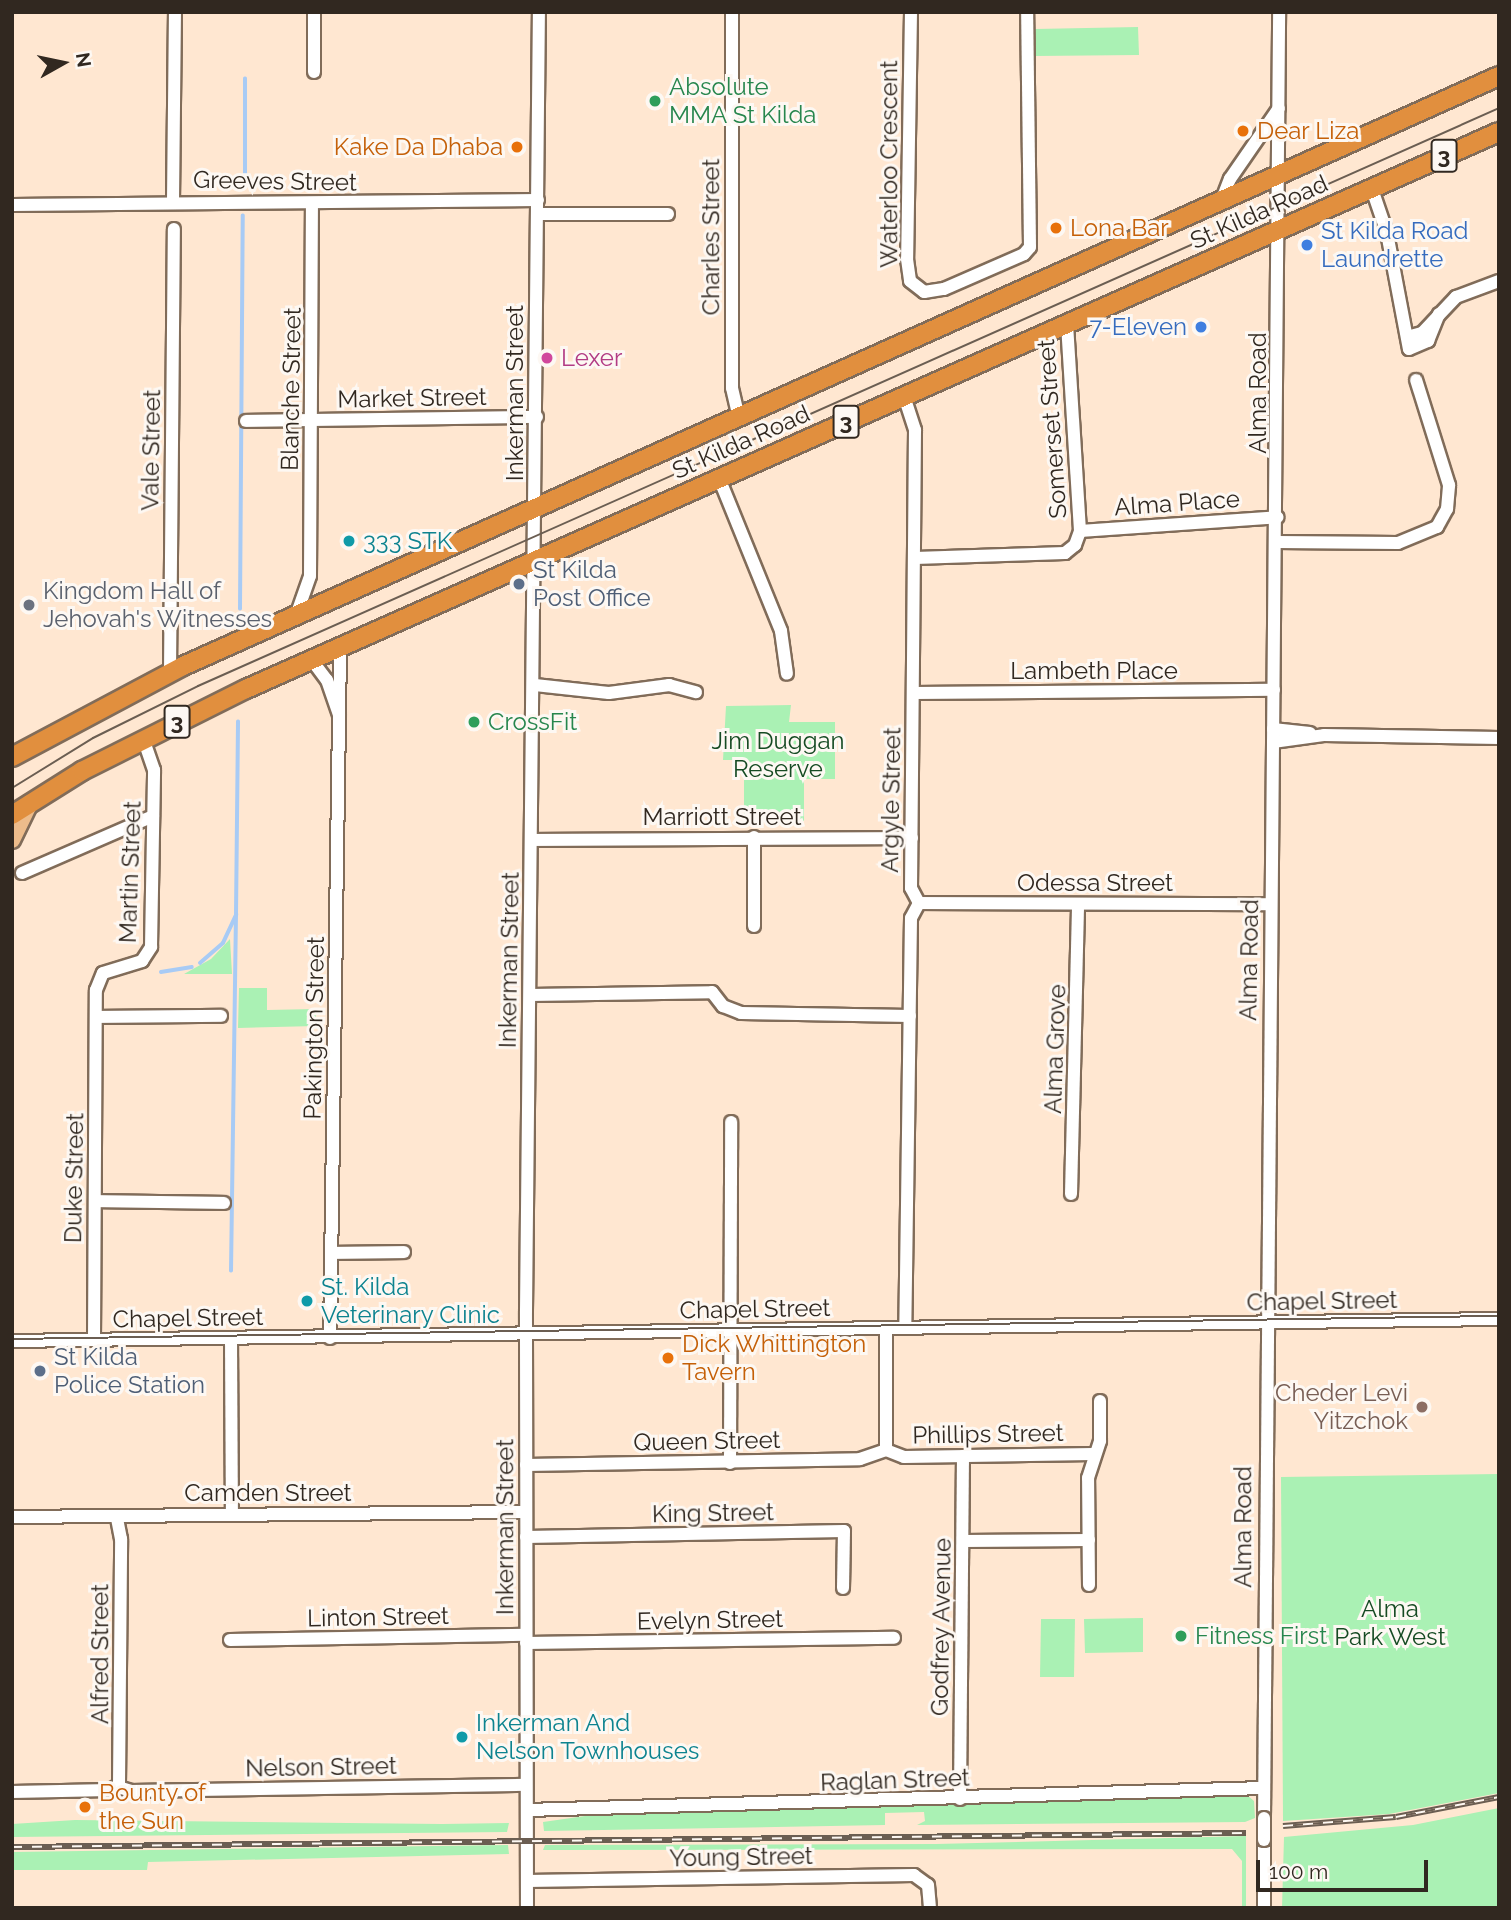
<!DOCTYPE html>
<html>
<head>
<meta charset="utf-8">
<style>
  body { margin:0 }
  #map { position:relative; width:1511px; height:1920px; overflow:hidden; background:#ffe7d1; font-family:Raleway,sans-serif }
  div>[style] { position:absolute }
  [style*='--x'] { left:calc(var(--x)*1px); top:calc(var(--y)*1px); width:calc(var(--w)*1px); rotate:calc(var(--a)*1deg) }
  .green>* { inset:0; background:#aaf1b4 }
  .stream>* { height:3.5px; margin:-1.75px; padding:0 1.75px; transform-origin:1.75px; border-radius:1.75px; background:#a8cbf5 }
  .roads { filter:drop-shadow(2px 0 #816c59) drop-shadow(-2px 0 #816c59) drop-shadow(0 2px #816c59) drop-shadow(0 -2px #816c59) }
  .minor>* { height:12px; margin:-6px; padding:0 6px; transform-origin:6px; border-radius:6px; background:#fff }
  .major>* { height:16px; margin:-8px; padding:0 8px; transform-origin:8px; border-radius:8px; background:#edbc8b }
  .highway>* { height:18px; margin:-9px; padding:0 9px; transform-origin:9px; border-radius:9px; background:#e18f3e }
  .tram>* { height:2px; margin:-1px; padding:0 1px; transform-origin:1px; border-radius:1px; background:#6b5e52 }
  .rail>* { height:6px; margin-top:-3px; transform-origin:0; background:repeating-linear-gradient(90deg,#fdf8f3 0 10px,#6b5e52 0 20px); box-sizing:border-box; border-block:2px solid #6b5e52 }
  .bridges { filter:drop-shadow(2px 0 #816c59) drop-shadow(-2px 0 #816c59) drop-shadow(0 2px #816c59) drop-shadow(0 -2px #816c59) }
  .minor-bridge>* { height:12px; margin:-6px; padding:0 6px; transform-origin:6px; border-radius:6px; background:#fff }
  .dots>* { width:19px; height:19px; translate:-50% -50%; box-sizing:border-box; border:4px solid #fdf8f3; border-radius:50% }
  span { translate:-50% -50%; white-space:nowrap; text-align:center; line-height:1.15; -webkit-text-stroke:6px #fdf8f3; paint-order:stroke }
  .shield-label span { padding:2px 5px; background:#fdf8f3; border:2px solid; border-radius:5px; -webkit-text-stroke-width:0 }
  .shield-label { font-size:23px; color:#312820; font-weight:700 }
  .leisure-label { font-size:24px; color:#27864d }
  .left { translate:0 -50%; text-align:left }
  .food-label { font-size:24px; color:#c56008 }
  .right { translate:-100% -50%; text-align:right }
  .street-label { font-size:24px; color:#312820 }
  .shop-label { font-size:24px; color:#366cbe }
  .hotel-label { font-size:24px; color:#b23c85 }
  .culture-label { font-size:24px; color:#0d838f }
  .service-label { font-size:24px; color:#4e5e75 }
  .worship-label { font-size:24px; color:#5b616d }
  .park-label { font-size:24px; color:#164b23 }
  .education-label { font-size:24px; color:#785e54 }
  .frame { position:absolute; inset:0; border:14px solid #312820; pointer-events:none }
  .north { position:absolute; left:28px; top:28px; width:70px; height:70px; -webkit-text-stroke:5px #fdf8f3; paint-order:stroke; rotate:81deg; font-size:19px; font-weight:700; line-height:28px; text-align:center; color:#312820 }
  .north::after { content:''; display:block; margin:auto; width:24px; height:32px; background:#312820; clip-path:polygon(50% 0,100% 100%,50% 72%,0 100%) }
  .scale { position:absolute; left:1256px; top:1860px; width:172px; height:32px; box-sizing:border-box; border:4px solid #312820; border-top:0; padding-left:9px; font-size:21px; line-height:24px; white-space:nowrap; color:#312820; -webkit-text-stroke:5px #fdf8f3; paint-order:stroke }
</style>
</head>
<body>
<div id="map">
  <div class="green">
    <i style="clip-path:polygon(1138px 27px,1139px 55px,1035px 56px,1035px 29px)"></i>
    <i style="clip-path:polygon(791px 705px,789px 722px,835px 722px,835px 779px,804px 779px,804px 821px,744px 816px,744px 760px,723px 760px,726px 706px)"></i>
    <i style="clip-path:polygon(230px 939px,232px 974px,184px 974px,211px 959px)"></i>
    <i style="clip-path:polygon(239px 988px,267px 988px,267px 1010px,316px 1009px,316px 1026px,238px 1028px)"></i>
    <i style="clip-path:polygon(1499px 1474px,1499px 1793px,1389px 1814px,1283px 1821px,1281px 1477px)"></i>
    <i style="clip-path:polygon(1143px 1618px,1143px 1652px,1085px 1653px,1084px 1619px)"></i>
    <i style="clip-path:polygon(1041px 1619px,1075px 1619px,1074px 1677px,1040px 1677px)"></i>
    <i style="clip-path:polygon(1247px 1795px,1254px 1801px,1255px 1818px,1245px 1822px,917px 1825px,925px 1821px,924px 1812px,885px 1813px,885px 1825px,544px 1831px,543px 1822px,592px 1815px)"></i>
    <i style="clip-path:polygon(1499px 1808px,1499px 1908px,1282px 1908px,1284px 1837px,1413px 1825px)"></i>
    <i style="clip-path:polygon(75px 1820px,442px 1824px,509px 1823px,507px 1832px,12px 1837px,12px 1824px)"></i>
    <i style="clip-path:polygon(1246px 1836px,1246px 1908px,1242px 1908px,1242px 1861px,1232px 1849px,543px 1850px,545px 1845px,936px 1844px)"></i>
    <i style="clip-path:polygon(508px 1845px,509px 1854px,148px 1862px,147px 1870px,12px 1870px,12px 1852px)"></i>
  </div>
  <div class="stream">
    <i style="--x:245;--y:185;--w:106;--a:-90"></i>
    <i style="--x:240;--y:609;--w:393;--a:-89.6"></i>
    <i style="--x:200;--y:963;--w:30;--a:-41"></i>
    <i style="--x:223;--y:943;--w:31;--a:-65"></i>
    <i style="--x:236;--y:915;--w:193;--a:-89.4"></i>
    <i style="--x:161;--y:972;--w:31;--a:-9"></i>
    <i style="--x:231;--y:1271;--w:356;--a:-89.2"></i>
  </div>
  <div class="roads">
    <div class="minor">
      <i style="--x:732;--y:12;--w:376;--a:90"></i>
      <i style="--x:732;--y:388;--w:31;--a:77"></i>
      <i style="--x:911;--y:12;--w:247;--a:90.9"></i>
      <i style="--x:907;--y:259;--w:22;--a:82"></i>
      <i style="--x:910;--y:281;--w:18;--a:38"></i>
      <i style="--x:924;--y:292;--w:20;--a:-9"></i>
      <i style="--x:944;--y:289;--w:87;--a:-23.6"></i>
      <i style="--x:1024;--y:254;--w:9;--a:-49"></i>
      <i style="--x:1030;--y:247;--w:235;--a:-90.7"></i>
      <i style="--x:314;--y:72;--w:60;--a:-90"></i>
      <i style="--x:1372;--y:189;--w:46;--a:71.2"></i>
      <i style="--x:1387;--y:233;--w:118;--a:79.3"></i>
      <i style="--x:1409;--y:349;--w:21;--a:-23"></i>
      <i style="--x:1428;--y:341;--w:29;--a:-68"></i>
      <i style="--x:173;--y:201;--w:189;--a:-89.4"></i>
      <i style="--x:1221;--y:202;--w:25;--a:-69"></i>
      <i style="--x:1230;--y:179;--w:86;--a:-55.4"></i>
      <i style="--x:12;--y:205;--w:526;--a:-0.54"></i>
      <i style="--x:537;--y:214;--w:131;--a:0"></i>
      <i style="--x:1407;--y:337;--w:16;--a:-15"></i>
      <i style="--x:1422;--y:333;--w:50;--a:-46.6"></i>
      <i style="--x:1456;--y:297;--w:46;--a:-20.4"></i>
      <i style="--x:904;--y:396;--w:36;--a:72"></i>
      <i style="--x:915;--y:430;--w:458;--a:90.5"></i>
      <i style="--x:911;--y:888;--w:17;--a:62"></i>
      <i style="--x:919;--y:903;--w:17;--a:118"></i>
      <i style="--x:911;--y:918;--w:410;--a:90.8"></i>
      <i style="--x:246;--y:421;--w:291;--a:-0.8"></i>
      <i style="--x:719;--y:478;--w:165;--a:67.9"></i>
      <i style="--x:781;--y:631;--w:43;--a:82.1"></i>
      <i style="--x:1080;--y:531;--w:198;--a:-4"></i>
      <i style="--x:1277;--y:542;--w:121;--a:0.5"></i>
      <i style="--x:1398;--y:543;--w:42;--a:-22.3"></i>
      <i style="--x:1437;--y:527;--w:21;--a:-61"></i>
      <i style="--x:1447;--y:509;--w:24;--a:-85"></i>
      <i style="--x:1449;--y:485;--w:110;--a:-107.4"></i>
      <i style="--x:915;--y:558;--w:150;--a:-1.9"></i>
      <i style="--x:1065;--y:553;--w:13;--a:-39"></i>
      <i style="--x:1075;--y:545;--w:15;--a:-70"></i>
      <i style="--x:1080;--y:531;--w:207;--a:-93.6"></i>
      <i style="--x:296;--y:616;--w:42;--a:-70.7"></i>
      <i style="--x:310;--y:576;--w:373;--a:-89.7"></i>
      <i style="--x:311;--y:659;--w:26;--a:53"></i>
      <i style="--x:327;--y:680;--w:37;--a:71"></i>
      <i style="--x:170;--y:672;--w:443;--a:-89.5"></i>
      <i style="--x:535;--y:685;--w:74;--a:6.2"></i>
      <i style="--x:609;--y:693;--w:61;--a:-7.6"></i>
      <i style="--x:669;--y:685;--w:28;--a:15"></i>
      <i style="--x:914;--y:693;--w:360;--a:-0.5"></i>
      <i style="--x:1273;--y:729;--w:37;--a:6"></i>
      <i style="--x:1273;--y:742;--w:51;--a:-7.8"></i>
      <i style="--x:1324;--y:735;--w:175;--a:1"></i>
      <i style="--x:754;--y:837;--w:89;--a:90"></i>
      <i style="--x:532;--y:840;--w:380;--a:-0.3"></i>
      <i style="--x:22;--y:873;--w:143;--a:-23.5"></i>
      <i style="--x:919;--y:903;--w:352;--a:0.2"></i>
      <i style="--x:530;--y:995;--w:182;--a:-0.9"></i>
      <i style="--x:712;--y:992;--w:18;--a:52"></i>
      <i style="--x:723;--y:1006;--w:19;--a:21"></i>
      <i style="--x:741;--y:1013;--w:169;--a:1"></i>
      <i style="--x:97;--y:1017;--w:124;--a:-0.5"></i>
      <i style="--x:1071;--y:1194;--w:289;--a:-88.6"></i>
      <i style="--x:95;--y:1201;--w:129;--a:0.9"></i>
      <i style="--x:332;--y:1253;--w:72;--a:-0.8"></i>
      <i style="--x:330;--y:1338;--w:692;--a:-89.17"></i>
      <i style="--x:231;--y:1339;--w:176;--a:89.7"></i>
      <i style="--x:94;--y:1340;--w:350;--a:-89.7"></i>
      <i style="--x:96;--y:990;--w:18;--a:-68"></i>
      <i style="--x:103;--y:973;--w:41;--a:-17.1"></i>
      <i style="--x:142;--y:961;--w:17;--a:-57"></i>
      <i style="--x:151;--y:947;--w:177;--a:-89"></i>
      <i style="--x:154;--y:770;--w:34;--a:-109"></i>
      <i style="--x:12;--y:1341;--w:1487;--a:-0.85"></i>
      <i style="--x:886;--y:1450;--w:19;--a:21"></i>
      <i style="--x:904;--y:1457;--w:189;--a:-0.9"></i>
      <i style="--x:886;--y:1450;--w:122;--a:-90"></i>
      <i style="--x:730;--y:1463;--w:341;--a:-89.8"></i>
      <i style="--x:526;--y:1465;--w:334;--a:-1"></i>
      <i style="--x:860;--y:1459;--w:28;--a:-19"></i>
      <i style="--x:12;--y:1517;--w:514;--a:-0.56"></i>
      <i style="--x:526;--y:1537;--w:318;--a:-1.1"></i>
      <i style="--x:844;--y:1531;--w:57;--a:91"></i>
      <i style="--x:963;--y:1541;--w:126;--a:-0.5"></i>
      <i style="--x:1089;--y:1585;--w:107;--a:-90.5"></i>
      <i style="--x:1088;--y:1478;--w:39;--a:-72"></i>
      <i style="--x:1100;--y:1441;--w:40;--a:-90"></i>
      <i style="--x:230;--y:1640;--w:296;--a:-1"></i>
      <i style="--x:526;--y:1643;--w:368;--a:-0.8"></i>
      <i style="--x:118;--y:1787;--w:14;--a:17"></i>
      <i style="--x:131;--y:1791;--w:395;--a:-0.9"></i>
      <i style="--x:12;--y:1792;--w:98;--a:-1.2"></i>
      <i style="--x:110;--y:1790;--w:10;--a:-29"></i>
      <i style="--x:119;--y:1785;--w:246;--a:-89.5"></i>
      <i style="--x:121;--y:1539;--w:20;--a:-101"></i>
      <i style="--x:960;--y:1799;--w:343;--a:-89.5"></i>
      <i style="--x:527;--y:1810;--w:737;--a:-1.71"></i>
      <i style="--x:1264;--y:1818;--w:1806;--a:-89.52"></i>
      <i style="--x:1264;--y:1840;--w:68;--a:90"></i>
      <i style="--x:527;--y:1881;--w:387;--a:-0.9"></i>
      <i style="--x:914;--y:1875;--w:17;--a:36"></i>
      <i style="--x:928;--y:1885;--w:23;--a:85"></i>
      <i style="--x:527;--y:1908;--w:597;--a:-90.1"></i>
      <i style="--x:526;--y:1311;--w:1299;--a:-89.43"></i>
    </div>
    <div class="major">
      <i style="--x:12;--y:840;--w:41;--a:-64.1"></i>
    </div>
    <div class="highway">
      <i style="--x:12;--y:757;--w:194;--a:-28"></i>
      <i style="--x:183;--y:666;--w:1442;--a:-24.15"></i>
      <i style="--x:12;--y:815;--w:83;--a:-32.2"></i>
      <i style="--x:82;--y:771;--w:183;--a:-26.6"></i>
      <i style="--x:246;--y:689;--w:1371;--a:-23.97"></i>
    </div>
  </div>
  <div class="tram">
    <i style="--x:12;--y:788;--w:95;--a:-31.7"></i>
    <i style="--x:93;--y:738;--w:117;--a:-26.3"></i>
    <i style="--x:198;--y:686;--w:1424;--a:-23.95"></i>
    <i style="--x:12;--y:1339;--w:1487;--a:-0.89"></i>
  </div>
  <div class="rail">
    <i style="--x:1283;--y:1826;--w:113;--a:-4.6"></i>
    <i style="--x:1396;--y:1817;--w:105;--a:-11"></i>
    <i style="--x:12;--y:1847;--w:1234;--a:-0.65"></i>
  </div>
  <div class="bridges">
    <div class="minor-bridge">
      <i style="--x:1264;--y:1840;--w:22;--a:-90"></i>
    </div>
  </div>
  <div class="dots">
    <i style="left:655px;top:101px;background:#2e9e5b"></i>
    <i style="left:1243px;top:131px;background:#e8710a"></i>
    <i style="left:517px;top:147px;background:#e8710a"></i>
    <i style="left:1056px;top:228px;background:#e8710a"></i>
    <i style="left:1307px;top:245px;background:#3f7fe0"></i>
    <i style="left:1201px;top:327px;background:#3f7fe0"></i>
    <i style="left:547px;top:358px;background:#d1479c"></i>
    <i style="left:349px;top:541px;background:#0f9aa8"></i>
    <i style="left:519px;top:584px;background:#5c6f8a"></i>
    <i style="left:29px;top:605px;background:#6b7280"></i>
    <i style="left:474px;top:722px;background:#2e9e5b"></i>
    <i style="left:307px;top:1301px;background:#0f9aa8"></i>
    <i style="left:668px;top:1358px;background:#e8710a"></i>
    <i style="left:40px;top:1371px;background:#5c6f8a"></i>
    <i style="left:1422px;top:1407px;background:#8d6e63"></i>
    <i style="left:1181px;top:1636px;background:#2e9e5b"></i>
    <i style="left:462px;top:1737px;background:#0f9aa8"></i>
    <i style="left:85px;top:1807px;background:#e8710a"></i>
  </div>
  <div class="shield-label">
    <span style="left:1444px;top:156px">3</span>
    <span style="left:846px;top:422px">3</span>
    <span style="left:177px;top:722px">3</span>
  </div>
  <div class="leisure-label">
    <span class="left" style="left:669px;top:101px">Absolute<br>MMA St Kilda</span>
    <span class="left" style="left:488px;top:722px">CrossFit</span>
    <span class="left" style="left:1195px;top:1636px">Fitness First</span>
  </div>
  <div class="food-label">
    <span class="left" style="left:1257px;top:131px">Dear Liza</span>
    <span class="right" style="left:503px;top:147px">Kake Da Dhaba</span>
    <span class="left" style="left:1070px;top:228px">Lona Bar</span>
    <span class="left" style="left:682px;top:1358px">Dick Whittington<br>Tavern</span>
    <span class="left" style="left:99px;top:1807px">Bounty of<br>the Sun</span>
  </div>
  <div class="street-label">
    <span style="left:889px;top:164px;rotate:-90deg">Waterloo Crescent</span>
    <span style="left:275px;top:181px;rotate:1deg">Greeves Street</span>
    <span style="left:1259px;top:212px;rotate:-24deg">St Kilda Road</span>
    <span style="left:711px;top:237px;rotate:-90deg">Charles Street</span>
    <span style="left:291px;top:389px;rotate:-89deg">Blanche Street</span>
    <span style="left:515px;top:393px;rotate:-90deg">Inkerman Street</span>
    <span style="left:1258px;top:393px;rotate:-90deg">Alma Road</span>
    <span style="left:412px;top:398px;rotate:-1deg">Market Street</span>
    <span style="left:1052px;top:429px;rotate:-94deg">Somerset Street</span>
    <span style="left:741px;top:442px;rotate:-24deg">St Kilda Road</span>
    <span style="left:151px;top:450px;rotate:-89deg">Vale Street</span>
    <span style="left:1177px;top:503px;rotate:-4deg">Alma Place</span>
    <span style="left:1094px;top:671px">Lambeth Place</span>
    <span style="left:891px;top:800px;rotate:-89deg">Argyle Street</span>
    <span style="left:722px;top:817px">Marriott Street</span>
    <span style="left:130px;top:872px;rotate:-88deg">Martin Street</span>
    <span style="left:1095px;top:883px">Odessa Street</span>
    <span style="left:509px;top:960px;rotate:-89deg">Inkerman Street</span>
    <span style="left:1249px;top:960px;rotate:-89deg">Alma Road</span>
    <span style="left:314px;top:1028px;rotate:-89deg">Pakington Street</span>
    <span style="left:1055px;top:1049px;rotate:-88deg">Alma Grove</span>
    <span style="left:74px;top:1178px;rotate:-89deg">Duke Street</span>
    <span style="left:1322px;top:1301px;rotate:-1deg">Chapel Street</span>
    <span style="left:755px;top:1309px;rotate:-1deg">Chapel Street</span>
    <span style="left:188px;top:1318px;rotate:-1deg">Chapel Street</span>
    <span style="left:988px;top:1434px;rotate:-1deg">Phillips Street</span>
    <span style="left:707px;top:1441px;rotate:-1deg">Queen Street</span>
    <span style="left:268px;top:1493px">Camden Street</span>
    <span style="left:713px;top:1513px;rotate:-1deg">King Street</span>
    <span style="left:505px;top:1527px;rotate:-90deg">Inkerman Street</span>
    <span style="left:1243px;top:1527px;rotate:-90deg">Alma Road</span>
    <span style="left:378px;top:1617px;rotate:-1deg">Linton Street</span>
    <span style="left:710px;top:1620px;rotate:-1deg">Evelyn Street</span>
    <span style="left:941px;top:1627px;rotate:-89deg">Godfrey Avenue</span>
    <span style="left:100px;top:1654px;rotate:-90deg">Alfred Street</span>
    <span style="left:321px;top:1767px;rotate:-1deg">Nelson Street</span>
    <span style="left:895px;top:1780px;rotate:-2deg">Raglan Street</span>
    <span style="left:741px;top:1857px;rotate:-1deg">Young Street</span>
  </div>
  <div class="shop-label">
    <span class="left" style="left:1321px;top:245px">St Kilda Road<br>Laundrette</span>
    <span class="right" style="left:1187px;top:327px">7-Eleven</span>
  </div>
  <div class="hotel-label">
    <span class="left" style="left:561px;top:358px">Lexer</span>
  </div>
  <div class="culture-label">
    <span class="left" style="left:363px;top:541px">333 STK</span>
    <span class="left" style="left:321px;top:1301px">St. Kilda<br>Veterinary Clinic</span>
    <span class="left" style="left:476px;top:1737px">Inkerman And<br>Nelson Townhouses</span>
  </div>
  <div class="service-label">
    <span class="left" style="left:533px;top:584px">St Kilda<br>Post Office</span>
    <span class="left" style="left:54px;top:1371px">St Kilda<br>Police Station</span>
  </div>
  <div class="worship-label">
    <span class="left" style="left:43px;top:605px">Kingdom Hall of<br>Jehovah's Witnesses</span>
  </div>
  <div class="park-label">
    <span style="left:778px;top:755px">Jim Duggan<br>Reserve</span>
    <span style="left:1390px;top:1623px">Alma<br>Park West</span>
  </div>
  <div class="education-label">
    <span class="right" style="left:1408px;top:1407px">Cheder Levi<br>Yitzchok</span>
  </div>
  <div class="frame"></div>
  <div class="north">N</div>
  <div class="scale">100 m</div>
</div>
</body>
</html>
